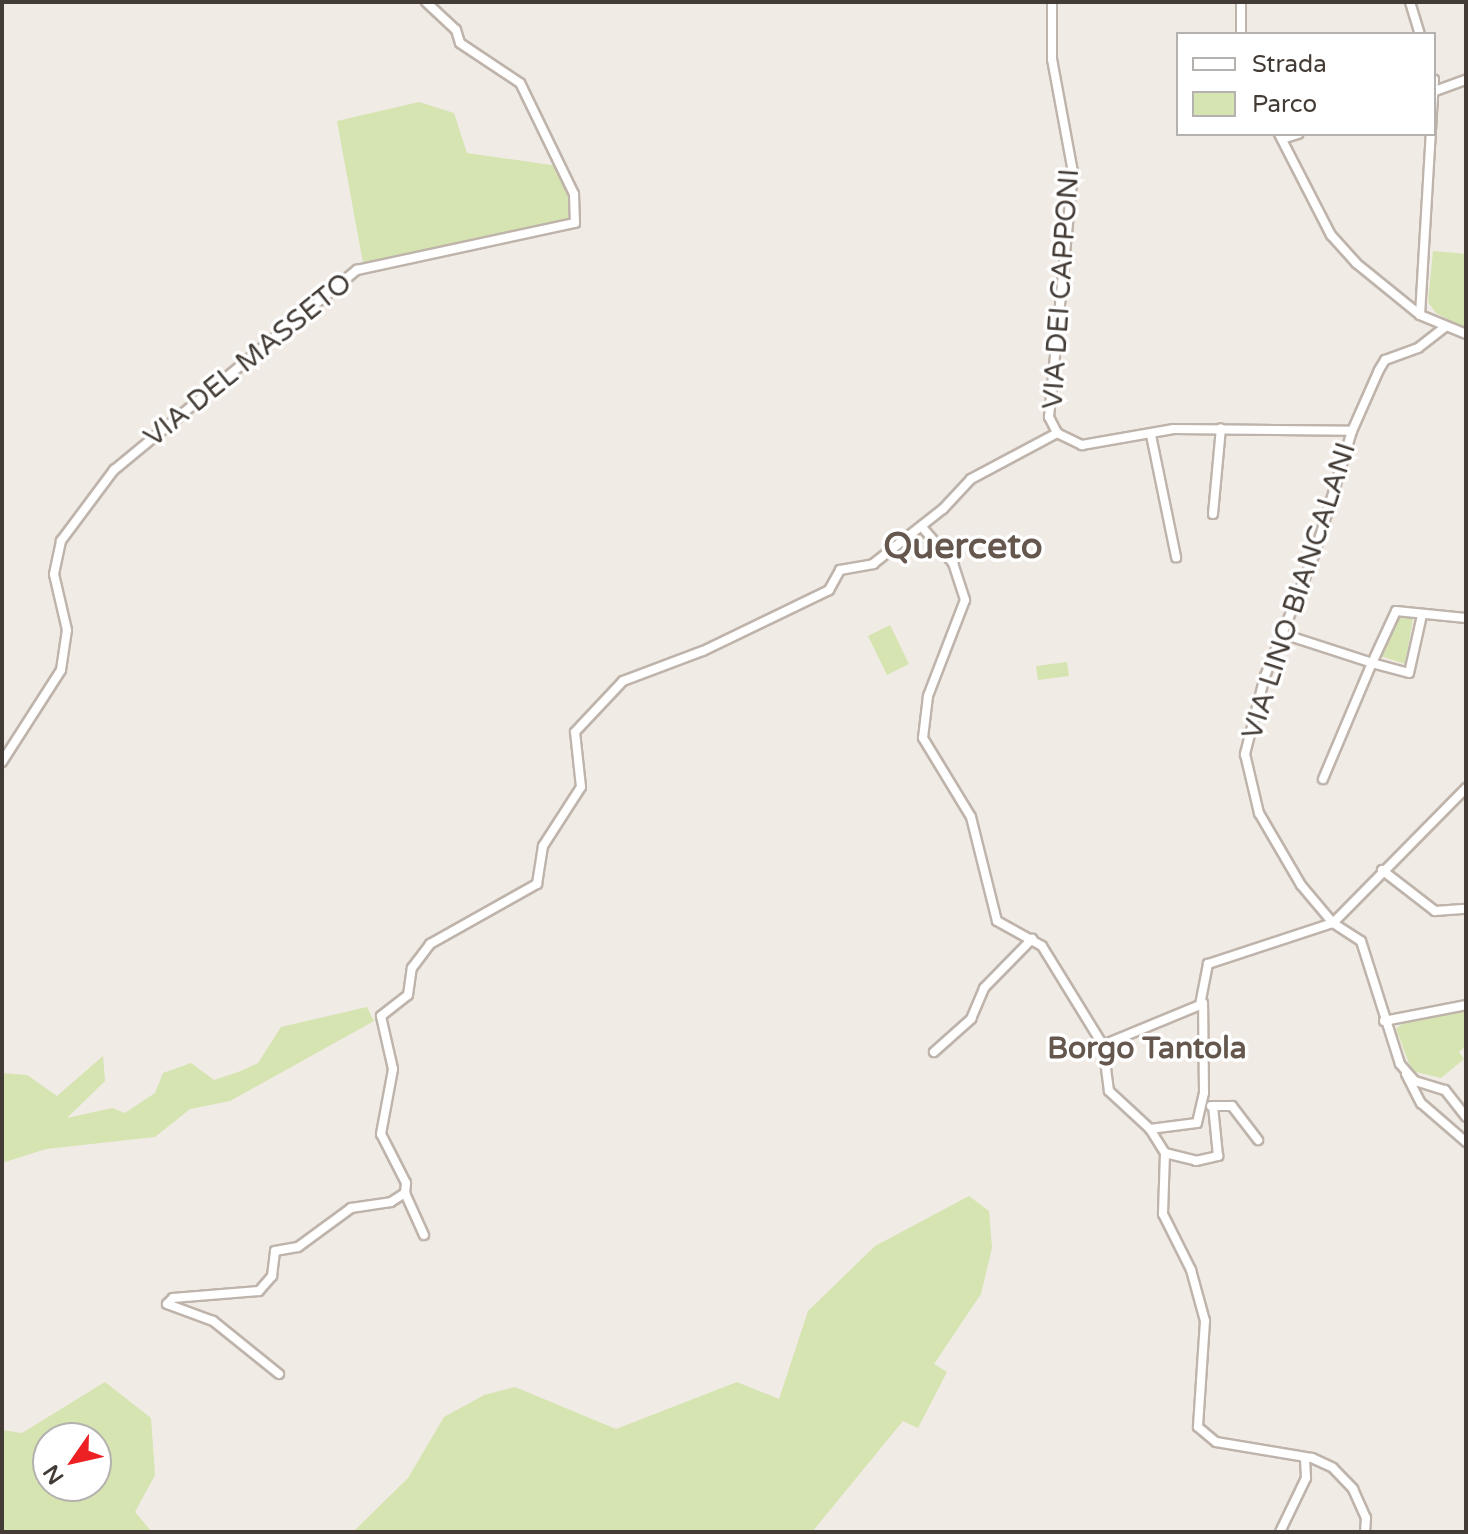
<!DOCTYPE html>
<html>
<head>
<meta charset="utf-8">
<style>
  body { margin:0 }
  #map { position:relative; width:1468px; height:1534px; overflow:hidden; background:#f1ebe5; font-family:"Varela Round",sans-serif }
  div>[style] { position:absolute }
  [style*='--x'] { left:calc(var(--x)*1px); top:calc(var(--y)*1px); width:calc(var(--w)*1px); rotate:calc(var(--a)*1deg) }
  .green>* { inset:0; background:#d5e4b0 }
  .roads { filter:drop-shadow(2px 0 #bfb4ab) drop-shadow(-2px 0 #bfb4ab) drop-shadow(0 2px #bfb4ab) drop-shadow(0 -2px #bfb4ab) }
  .minor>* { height:8px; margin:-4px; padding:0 4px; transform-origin:4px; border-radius:4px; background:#fff }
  span { translate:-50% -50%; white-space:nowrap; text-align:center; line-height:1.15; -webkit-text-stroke:7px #fff; paint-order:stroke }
  .street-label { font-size:28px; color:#433b35 }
  .neighbourhood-label { font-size:30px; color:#65574d; font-weight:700 }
  .district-label { font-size:36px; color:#65574d; font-weight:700 }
  .frame { position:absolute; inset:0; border:4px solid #433b35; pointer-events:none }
  .legend { position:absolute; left:1176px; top:32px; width:260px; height:104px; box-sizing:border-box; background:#fff; border:2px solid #b4b1ae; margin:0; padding:10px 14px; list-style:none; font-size:24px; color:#433b35 }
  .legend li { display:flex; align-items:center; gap:16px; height:40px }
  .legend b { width:40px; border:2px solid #b4b1ae }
  .north { position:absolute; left:32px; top:1422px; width:80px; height:80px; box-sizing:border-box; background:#fff; border:2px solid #b4b1ae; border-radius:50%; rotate:236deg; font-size:22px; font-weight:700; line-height:32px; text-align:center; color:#433b35 }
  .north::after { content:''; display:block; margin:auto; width:28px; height:36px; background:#ed2024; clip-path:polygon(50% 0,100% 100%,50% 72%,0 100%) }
</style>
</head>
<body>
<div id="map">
  <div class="green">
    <i style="clip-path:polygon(419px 102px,454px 113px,467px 153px,558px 166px,573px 205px,572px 218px,560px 226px,363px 263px,337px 121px)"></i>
    <i style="clip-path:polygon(1433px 251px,1466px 254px,1466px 329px,1436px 313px,1428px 302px)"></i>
    <i style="clip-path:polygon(1397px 614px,1413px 619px,1405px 664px,1377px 655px)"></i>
    <i style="clip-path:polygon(890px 625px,909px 664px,887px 675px,868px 636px)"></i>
    <i style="clip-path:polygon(1067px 662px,1069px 676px,1038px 680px,1036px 666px)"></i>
    <i style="clip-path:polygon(367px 1007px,374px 1021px,230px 1101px,190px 1109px,155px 1137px,46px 1149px,2px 1163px,2px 1073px,27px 1075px,57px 1096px,103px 1056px,105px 1081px,67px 1118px,112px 1108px,125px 1113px,155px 1093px,163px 1073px,191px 1063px,214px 1080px,241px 1071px,258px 1063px,281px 1027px)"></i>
    <i style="clip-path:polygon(1466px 1011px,1466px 1046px,1459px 1052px,1464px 1059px,1441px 1078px,1412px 1071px,1396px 1029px,1403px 1023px)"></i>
    <i style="clip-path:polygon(969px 1196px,989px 1211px,992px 1248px,981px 1294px,934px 1364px,947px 1372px,918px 1428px,903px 1421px,812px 1532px,353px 1532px,408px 1478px,444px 1417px,484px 1395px,515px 1387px,616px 1429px,737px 1382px,779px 1399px,808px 1311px,875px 1246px)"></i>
    <i style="clip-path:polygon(evenodd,105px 1382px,151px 1418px,155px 1475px,135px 1512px,152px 1532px,2px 1532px,2px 1430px,22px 1433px,105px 1382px,48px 1438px,96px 1438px,96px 1486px,48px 1486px,48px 1438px)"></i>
  </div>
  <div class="roads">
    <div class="minor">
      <i style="--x:1052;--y:2;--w:57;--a:90"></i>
      <i style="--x:1052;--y:59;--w:115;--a:79.5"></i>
      <i style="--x:1073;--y:172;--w:246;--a:95.6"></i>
      <i style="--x:1049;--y:417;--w:18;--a:63"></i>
      <i style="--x:1057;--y:433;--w:28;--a:26"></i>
      <i style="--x:1082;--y:445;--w:93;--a:-9.9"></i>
      <i style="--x:1174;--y:429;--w:178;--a:0.6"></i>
      <i style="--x:1241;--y:2;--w:32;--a:90"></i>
      <i style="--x:1410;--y:2;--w:34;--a:73"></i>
      <i style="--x:1435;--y:91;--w:33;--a:-20"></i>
      <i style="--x:1279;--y:134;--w:114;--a:62.8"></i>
      <i style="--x:1331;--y:235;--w:38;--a:48"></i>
      <i style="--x:1356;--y:263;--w:82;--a:39.1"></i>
      <i style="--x:1420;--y:315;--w:50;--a:22.4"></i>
      <i style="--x:1282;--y:139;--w:17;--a:-17"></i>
      <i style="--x:1420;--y:315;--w:236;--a:-86.6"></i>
      <i style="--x:1445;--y:327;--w:34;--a:142"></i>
      <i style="--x:1418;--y:348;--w:35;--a:160"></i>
      <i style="--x:1385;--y:360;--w:12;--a:121"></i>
      <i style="--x:1379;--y:370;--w:67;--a:113.9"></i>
      <i style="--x:1352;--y:431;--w:127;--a:106.9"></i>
      <i style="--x:1315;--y:553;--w:133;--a:112.1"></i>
      <i style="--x:1265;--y:676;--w:81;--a:104.4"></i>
      <i style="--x:1245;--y:754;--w:61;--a:76.7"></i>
      <i style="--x:1259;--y:813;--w:83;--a:59.7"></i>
      <i style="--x:1301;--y:885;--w:50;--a:49.9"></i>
      <i style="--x:1333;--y:923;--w:33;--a:33"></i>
      <i style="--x:1361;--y:941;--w:129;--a:72.4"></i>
      <i style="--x:1400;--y:1064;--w:23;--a:49"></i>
      <i style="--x:1415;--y:1081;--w:31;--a:17"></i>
      <i style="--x:1445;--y:1090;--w:34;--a:52"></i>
      <i style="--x:1151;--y:435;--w:125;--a:78.4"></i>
      <i style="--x:1213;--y:514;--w:86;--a:-84.7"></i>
      <i style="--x:922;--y:527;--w:48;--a:49.3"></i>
      <i style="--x:953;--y:563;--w:39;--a:72"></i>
      <i style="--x:965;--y:600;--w:103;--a:111.1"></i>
      <i style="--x:928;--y:696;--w:42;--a:96.8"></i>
      <i style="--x:923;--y:738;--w:92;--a:58.7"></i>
      <i style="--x:971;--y:817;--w:107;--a:76"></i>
      <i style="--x:997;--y:921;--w:51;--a:29.1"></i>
      <i style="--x:1042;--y:946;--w:116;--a:58.4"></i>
      <i style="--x:1103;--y:1045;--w:46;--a:82.6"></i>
      <i style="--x:1109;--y:1091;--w:56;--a:42.8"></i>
      <i style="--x:1150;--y:1129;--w:28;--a:58"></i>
      <i style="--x:1165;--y:1153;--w:61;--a:91.9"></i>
      <i style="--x:1163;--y:1214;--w:63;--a:63.4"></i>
      <i style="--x:1191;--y:1270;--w:53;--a:74.6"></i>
      <i style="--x:1205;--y:1321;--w:106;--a:93.8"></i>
      <i style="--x:1198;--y:1427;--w:23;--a:40"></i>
      <i style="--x:1216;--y:1442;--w:97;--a:9.5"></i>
      <i style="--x:1312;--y:1458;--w:23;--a:25"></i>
      <i style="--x:1333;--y:1468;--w:29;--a:46"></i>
      <i style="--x:1353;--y:1489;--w:32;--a:66"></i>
      <i style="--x:1366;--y:1518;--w:14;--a:94"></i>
      <i style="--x:1422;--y:615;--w:59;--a:102.6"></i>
      <i style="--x:1409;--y:673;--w:38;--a:-165"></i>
      <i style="--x:1372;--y:663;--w:57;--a:-65.2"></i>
      <i style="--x:1396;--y:611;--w:70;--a:5.7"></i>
      <i style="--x:1283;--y:634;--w:94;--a:18"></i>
      <i style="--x:1372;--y:663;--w:126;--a:112.9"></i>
      <i style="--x:2;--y:762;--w:109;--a:-57.3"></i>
      <i style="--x:61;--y:670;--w:40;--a:-81.5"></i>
      <i style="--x:67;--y:630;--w:57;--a:-103.1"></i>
      <i style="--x:54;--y:574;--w:34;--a:-78"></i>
      <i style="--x:61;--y:541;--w:89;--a:-53.3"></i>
      <i style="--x:114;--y:470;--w:315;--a:-39.5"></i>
      <i style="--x:357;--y:270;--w:223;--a:-12.2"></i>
      <i style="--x:575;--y:223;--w:29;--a:-92"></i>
      <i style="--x:574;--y:194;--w:123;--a:-115.9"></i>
      <i style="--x:520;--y:83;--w:72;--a:-146.3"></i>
      <i style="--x:460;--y:43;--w:14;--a:-107"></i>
      <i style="--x:456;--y:30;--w:41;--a:-137"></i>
      <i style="--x:1382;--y:870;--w:67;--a:37.7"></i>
      <i style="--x:1435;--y:911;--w:31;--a:-4"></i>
      <i style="--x:1384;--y:1021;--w:84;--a:-11"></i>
      <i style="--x:1103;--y:1045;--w:105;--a:-22.4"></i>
      <i style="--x:1200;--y:1005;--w:42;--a:-79"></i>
      <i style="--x:1208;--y:964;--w:132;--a:-18.2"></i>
      <i style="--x:1333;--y:923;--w:190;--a:-45.4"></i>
      <i style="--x:934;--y:1052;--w:50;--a:-41.7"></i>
      <i style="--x:971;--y:1019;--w:34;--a:-67"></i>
      <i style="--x:984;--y:988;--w:69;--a:-45.6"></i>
      <i style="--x:1406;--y:1074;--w:33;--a:63"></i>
      <i style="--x:1421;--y:1103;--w:60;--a:40.9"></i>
      <i style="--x:1211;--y:1106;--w:21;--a:0"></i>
      <i style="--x:1232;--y:1106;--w:43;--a:52.6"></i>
      <i style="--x:1150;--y:1129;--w:47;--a:-7.3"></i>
      <i style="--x:1197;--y:1123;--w:31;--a:-77"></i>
      <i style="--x:1204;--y:1093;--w:90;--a:-90.6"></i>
      <i style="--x:1165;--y:1153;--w:32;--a:14"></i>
      <i style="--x:1196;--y:1161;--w:23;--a:-13"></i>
      <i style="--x:1218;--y:1156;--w:50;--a:-95.7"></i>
      <i style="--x:405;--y:1193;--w:46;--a:65.7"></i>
      <i style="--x:279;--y:1374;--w:85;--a:-141.2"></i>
      <i style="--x:213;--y:1321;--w:49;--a:-159.7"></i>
      <i style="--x:167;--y:1304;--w:8;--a:-45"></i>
      <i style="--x:173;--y:1298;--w:86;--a:-4.7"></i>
      <i style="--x:259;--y:1291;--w:20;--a:-49"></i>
      <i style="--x:272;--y:1276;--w:25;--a:-83"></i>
      <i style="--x:275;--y:1251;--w:23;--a:-10"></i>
      <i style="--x:298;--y:1247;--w:66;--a:-36.3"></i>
      <i style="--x:351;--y:1208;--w:40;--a:-8.5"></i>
      <i style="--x:391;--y:1202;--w:17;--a:-33"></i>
      <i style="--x:405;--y:1193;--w:10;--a:-84"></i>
      <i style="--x:406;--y:1183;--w:55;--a:-117"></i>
      <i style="--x:381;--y:1134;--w:66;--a:-79.5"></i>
      <i style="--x:393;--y:1069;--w:54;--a:-102.8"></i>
      <i style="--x:381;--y:1016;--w:34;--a:-38"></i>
      <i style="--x:408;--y:995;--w:27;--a:-82"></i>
      <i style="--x:412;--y:968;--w:30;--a:-53"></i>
      <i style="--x:430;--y:944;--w:123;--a:-29.3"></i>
      <i style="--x:537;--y:884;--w:38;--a:-81"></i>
      <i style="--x:543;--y:846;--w:70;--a:-57.2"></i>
      <i style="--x:581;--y:787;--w:55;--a:-96.2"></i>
      <i style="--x:575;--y:732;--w:70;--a:-46.7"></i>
      <i style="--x:623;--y:681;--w:85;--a:-20.6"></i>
      <i style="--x:703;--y:651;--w:140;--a:-25.8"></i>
      <i style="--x:829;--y:590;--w:23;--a:-61"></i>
      <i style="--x:840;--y:570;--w:34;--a:-10"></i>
      <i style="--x:873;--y:564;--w:89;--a:-38.2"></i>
      <i style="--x:943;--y:509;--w:41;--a:-47"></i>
      <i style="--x:971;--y:479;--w:98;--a:-28.1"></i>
      <i style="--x:1280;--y:1532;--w:60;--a:-64.3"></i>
      <i style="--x:1306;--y:1478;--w:20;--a:-93"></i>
    </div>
  </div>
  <div class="street-label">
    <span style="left:1061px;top:289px;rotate:-86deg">VIA DEI CAPPONI</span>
    <span style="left:248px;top:360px;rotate:-39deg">VIA DEL MASSETO</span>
    <span style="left:1299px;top:591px;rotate:-72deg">VIA LINO BIANCALANI</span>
  </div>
  <div class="neighbourhood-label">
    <span style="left:1147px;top:1049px">Borgo Tantola</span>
  </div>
  <div class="district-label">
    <span style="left:963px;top:547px">Querceto</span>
  </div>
  <div class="frame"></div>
  <ul class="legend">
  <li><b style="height:10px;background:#fff"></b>Strada</li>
  <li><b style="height:22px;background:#d5e4b0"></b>Parco</li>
  </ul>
  <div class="north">N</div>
</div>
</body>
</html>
